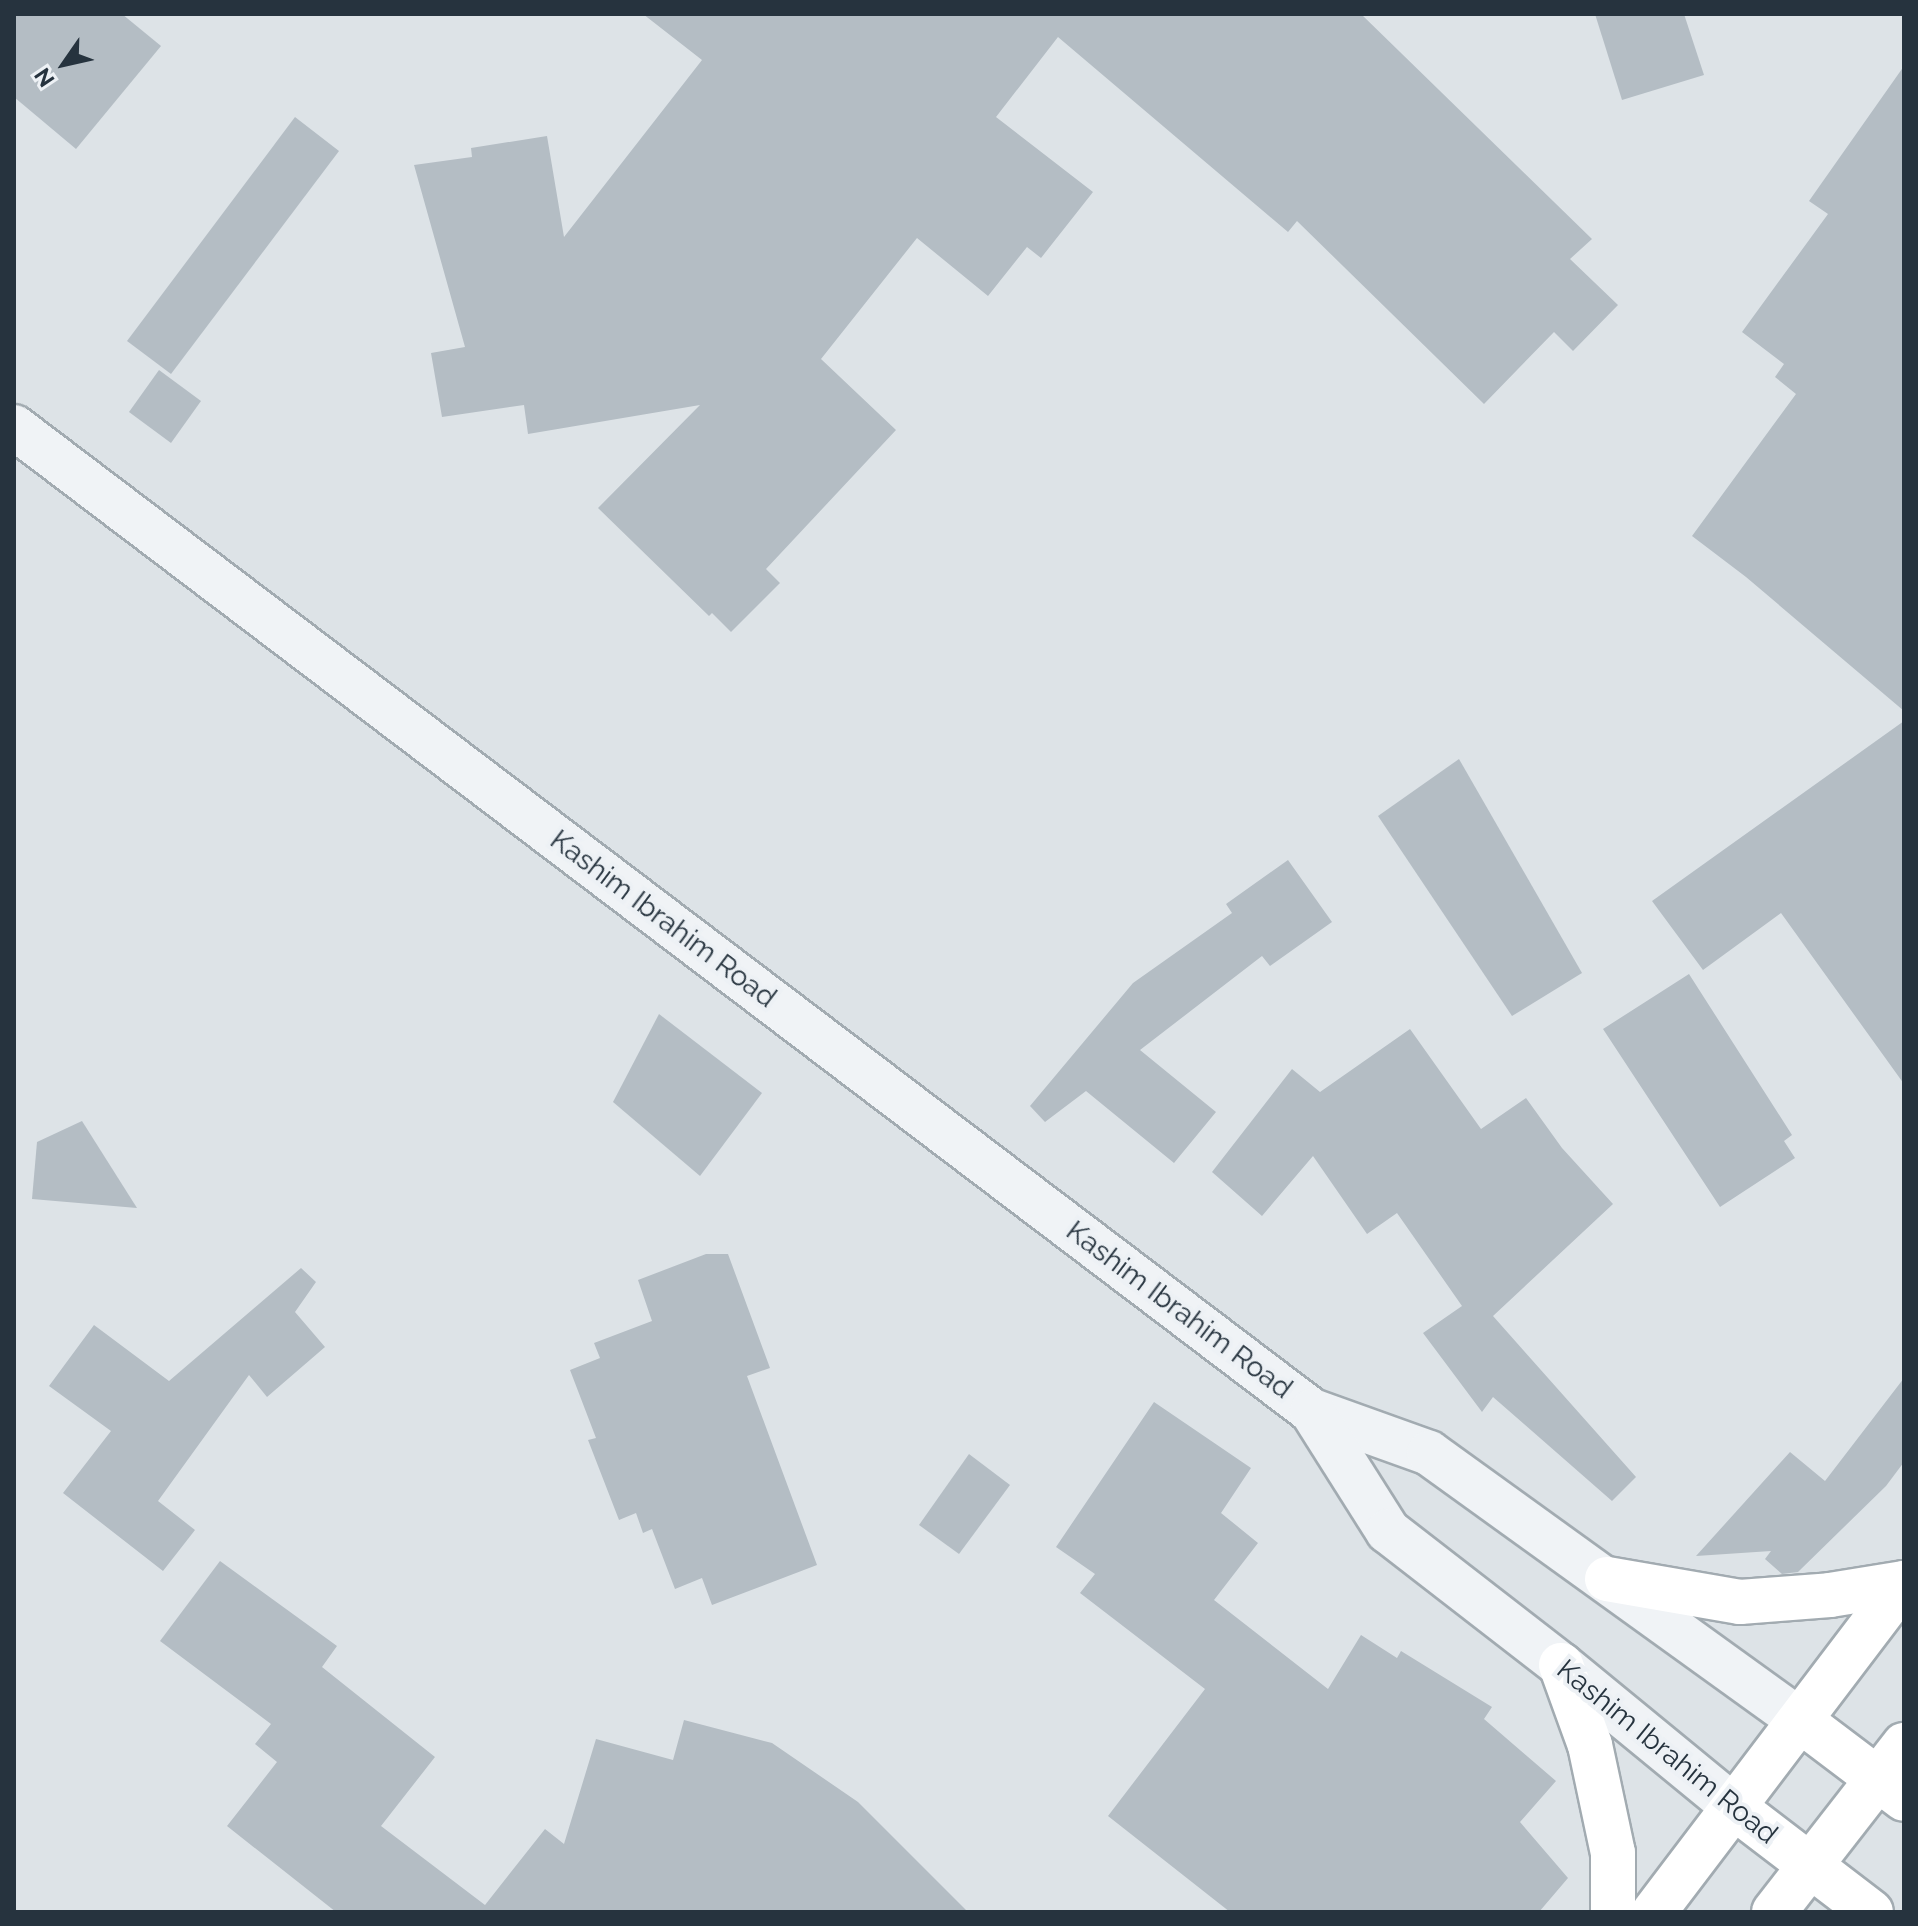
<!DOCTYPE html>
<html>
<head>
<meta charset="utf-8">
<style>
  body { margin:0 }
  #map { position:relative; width:1918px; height:1926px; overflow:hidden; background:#dde3e7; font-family:Raleway,sans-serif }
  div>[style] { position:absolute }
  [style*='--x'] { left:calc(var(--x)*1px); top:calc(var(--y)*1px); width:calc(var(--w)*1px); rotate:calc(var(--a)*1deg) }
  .building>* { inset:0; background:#b4bdc4 }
  .roads { filter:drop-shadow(2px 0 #a2abb1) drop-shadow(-2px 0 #a2abb1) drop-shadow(0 2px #a2abb1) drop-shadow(0 -2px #a2abb1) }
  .street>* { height:44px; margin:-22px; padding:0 22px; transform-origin:22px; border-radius:22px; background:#f0f3f6 }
  .secondary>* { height:44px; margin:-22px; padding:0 22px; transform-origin:22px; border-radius:22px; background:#fff }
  span { translate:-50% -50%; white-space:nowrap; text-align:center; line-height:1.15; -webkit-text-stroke:8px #edf1f5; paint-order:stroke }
  .street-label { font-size:28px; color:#26333e }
  .frame { position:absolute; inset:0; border:16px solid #26333e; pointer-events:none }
  .north { position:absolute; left:24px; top:24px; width:80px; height:80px; -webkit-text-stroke:6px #edf1f5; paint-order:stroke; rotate:236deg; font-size:22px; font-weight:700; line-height:32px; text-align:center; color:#26333e }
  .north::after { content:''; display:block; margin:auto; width:28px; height:36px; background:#26333e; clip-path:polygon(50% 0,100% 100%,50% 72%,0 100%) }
</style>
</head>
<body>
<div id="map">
  <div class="building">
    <i style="clip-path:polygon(14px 14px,122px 14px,161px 46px,76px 149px,14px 97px)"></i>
    <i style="clip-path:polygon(643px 14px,1361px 14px,1592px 239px,1570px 259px,1618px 305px,1573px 351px,1554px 332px,1484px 404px,1297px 221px,1288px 232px,1058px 37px,996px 117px,1093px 192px,1041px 258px,1027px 247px,988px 296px,917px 238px,821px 359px,896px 430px,766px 569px,780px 583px,731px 632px,712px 613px,709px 616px,598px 508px,700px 405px,528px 434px,524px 405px,442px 417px,431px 353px,465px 347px,414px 165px,472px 157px,471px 148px,547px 136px,564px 237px,702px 60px)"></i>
    <i style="clip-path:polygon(1595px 14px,1684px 14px,1704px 75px,1622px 100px)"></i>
    <i style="clip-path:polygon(1904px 66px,1904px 711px,1746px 577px,1692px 536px,1796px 394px,1775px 377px,1784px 364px,1742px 332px,1828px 214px,1809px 201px)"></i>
    <i style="clip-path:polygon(295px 117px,339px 151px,171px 374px,127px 341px)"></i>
    <i style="clip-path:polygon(159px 370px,201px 401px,171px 443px,129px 412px)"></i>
    <i style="clip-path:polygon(1904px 721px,1904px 1084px,1781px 913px,1703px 970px,1652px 901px)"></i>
    <i style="clip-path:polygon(1459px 759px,1582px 973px,1512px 1016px,1378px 816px)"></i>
    <i style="clip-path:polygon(1288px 860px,1332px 922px,1270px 966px,1262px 956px,1140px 1050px,1216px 1112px,1174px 1163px,1086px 1091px,1045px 1122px,1030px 1106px,1133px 983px,1232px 913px,1226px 904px)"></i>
    <i style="clip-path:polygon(1689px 974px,1792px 1135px,1784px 1141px,1795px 1158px,1720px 1207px,1603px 1029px)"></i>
    <i style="clip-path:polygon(659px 1014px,762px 1093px,700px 1176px,613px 1102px)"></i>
    <i style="clip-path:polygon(1410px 1029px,1481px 1129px,1526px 1098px,1562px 1148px,1613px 1204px,1493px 1316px,1636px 1477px,1612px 1501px,1493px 1397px,1482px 1412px,1423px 1333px,1462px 1306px,1397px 1213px,1367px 1234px,1313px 1156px,1262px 1216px,1212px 1172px,1292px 1069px,1320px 1092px)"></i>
    <i style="clip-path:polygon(82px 1121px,137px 1208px,32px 1199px,37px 1142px)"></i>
    <i style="clip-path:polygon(706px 1254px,728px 1254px,770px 1368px,747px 1376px,817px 1565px,712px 1605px,702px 1578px,675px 1589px,652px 1529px,643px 1533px,636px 1513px,619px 1520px,588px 1440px,596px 1438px,570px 1370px,600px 1358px,594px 1343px,652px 1321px,638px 1280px)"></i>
    <i style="clip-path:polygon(301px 1268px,316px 1282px,295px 1312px,325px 1347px,267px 1397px,249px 1375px,158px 1501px,195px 1530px,163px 1571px,63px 1493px,111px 1431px,49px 1386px,94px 1325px,169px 1381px)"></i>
    <i style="clip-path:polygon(1904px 1378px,1904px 1462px,1886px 1486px,1798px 1572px,1782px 1574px,1765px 1559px,1771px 1551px,1696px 1556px,1790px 1452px,1825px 1481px)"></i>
    <i style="clip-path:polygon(1154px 1402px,1251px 1468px,1221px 1513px,1258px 1543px,1214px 1600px,1328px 1689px,1361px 1635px,1397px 1658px,1401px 1651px,1492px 1707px,1484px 1719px,1556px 1781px,1520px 1822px,1568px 1878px,1539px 1912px,1230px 1912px,1108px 1816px,1205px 1689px,1080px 1593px,1095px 1574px,1056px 1547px)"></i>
    <i style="clip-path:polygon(969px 1454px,1010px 1485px,959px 1554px,919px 1525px)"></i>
    <i style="clip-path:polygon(220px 1561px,337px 1646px,322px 1667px,435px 1757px,381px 1826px,485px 1905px,545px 1829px,564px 1844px,596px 1739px,673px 1760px,684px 1720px,772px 1743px,858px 1802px,968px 1912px,336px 1912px,227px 1826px,277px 1762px,255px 1744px,271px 1724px,160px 1641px)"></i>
  </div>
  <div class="roads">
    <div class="street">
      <i style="--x:14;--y:427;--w:1629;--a:37.17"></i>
      <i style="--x:1312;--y:1411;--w:124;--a:19.7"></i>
      <i style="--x:1429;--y:1453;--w:458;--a:35.8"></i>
      <i style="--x:1312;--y:1411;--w:142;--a:57.7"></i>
      <i style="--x:1388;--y:1531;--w:219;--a:37.8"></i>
      <i style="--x:1561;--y:1665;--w:225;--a:39.4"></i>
    </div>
    <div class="secondary">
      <i style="--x:1607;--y:1579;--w:135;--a:9.8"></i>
      <i style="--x:1740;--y:1602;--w:90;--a:-4.4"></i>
      <i style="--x:1830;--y:1595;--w:75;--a:-9.2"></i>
      <i style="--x:1561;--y:1665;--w:85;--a:70.1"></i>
      <i style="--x:1590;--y:1745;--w:110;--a:78"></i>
      <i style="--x:1613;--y:1853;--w:59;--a:90"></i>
      <i style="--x:1801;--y:1721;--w:129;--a:37.1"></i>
      <i style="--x:1735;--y:1808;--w:171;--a:37.4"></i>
      <i style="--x:1654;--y:1912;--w:413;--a:-52.8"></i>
      <i style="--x:1774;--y:1912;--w:212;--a:-52.1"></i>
    </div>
  </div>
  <div class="street-label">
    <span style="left:663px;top:919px;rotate:37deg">Kashim Ibrahim Road</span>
    <span style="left:1179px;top:1310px;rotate:37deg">Kashim Ibrahim Road</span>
    <span style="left:1667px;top:1752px;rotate:39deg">Kashim Ibrahim Road</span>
  </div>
  <div class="frame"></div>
  <div class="north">N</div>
</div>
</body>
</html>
